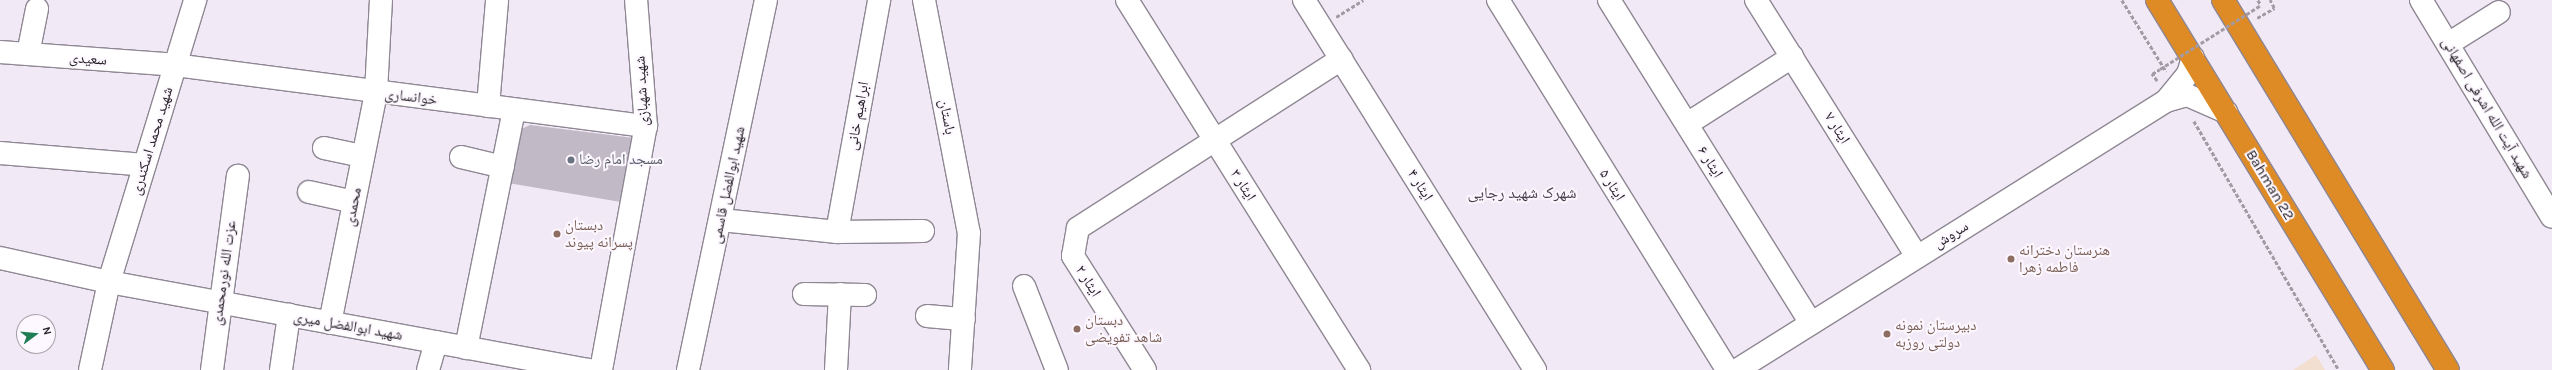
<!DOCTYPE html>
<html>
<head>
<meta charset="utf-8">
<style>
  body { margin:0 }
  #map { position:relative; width:2552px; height:370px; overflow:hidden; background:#f1e9f5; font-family:Karla,"Noto Naskh Arabic",sans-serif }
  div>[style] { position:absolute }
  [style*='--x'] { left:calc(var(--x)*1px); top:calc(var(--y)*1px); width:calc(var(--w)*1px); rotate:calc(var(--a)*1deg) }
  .medical>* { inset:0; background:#f2dfcf }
  .building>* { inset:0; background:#c1b9c5 }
  .path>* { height:2.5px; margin-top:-1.25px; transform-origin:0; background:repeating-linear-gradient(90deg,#a19ba4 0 4px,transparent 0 6px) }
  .roads { filter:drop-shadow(1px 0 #8f8793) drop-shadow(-1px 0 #8f8793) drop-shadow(0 1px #8f8793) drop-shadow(0 -1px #8f8793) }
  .minor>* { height:22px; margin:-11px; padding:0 11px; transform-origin:11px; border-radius:11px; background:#fff }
  .highway>* { height:22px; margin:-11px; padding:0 11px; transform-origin:11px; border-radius:11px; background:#de8b25 }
  .path-bridge>* { height:2.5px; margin-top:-1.25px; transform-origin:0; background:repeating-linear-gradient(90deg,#a19ba4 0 4px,transparent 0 6px) }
  .dots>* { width:11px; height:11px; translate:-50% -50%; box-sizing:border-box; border:2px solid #fdf7ff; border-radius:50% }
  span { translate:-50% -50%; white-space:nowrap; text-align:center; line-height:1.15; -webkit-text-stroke:4px #fdf7ff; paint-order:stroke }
  .street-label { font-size:15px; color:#262328 }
  .worship-label { font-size:15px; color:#5b616d }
  .left { translate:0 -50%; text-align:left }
  .education-label { font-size:15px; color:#785e54 }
  .neighbourhood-label { font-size:16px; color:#49424c }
  .north { position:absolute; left:16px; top:314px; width:40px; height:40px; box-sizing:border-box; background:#fdf7ff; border:1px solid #a7a2a9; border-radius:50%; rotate:74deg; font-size:11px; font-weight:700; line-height:16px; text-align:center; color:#262328 }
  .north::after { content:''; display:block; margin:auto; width:14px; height:18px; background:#207d53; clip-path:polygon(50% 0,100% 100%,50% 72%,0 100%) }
</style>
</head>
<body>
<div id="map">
  <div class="medical">
    <i style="clip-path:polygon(2316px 355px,2325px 370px,2293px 370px)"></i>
  </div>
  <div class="building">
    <i style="clip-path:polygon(530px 125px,634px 138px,621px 202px,508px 183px,517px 131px)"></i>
  </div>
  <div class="path">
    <i style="--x:2122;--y:0;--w:84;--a:58.2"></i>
    <i style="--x:2258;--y:0;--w:6;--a:59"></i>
    <i style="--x:1336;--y:17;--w:32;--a:-32"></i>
    <i style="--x:2257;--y:18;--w:20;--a:-30"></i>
    <i style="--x:2274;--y:8;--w:9;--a:-117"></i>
    <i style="--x:2157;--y:81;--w:9;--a:-126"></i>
    <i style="--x:2152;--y:74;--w:9;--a:-32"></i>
    <i style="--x:2194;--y:121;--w:288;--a:59.8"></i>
  </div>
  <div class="roads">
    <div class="minor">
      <i style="--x:924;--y:0;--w:237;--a:79.1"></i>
      <i style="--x:969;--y:233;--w:137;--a:93.8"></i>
      <i style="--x:1127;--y:0;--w:437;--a:57.9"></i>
      <i style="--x:1304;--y:0;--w:436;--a:58"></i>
      <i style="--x:1498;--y:0;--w:435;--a:58.2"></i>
      <i style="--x:1609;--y:0;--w:381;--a:58"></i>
      <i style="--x:1756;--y:0;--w:303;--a:57.9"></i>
      <i style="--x:2421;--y:0;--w:253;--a:58.9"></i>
      <i style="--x:2448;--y:44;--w:60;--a:-32.1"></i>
      <i style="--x:0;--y:52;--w:175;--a:4.2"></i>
      <i style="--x:175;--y:65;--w:475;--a:7.4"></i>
      <i style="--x:28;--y:54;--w:46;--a:-78.7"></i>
      <i style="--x:2166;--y:101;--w:35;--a:-51"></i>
      <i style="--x:2188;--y:74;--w:17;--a:-73"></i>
      <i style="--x:488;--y:106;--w:106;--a:-85.1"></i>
      <i style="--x:1687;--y:124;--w:125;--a:-32.5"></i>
      <i style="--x:324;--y:148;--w:40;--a:12"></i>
      <i style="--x:0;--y:153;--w:145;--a:4.7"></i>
      <i style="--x:461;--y:157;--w:43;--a:13.4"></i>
      <i style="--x:309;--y:192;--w:46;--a:12.5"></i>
      <i style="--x:721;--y:220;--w:117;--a:5.9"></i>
      <i style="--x:837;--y:232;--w:86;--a:-0.7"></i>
      <i style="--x:837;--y:232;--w:236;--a:-79.7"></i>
      <i style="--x:0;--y:258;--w:112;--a:12.4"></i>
      <i style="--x:109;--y:282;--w:487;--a:10.4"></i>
      <i style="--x:1024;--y:286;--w:90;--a:68.6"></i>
      <i style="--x:804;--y:294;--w:61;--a:0.9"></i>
      <i style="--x:927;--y:316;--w:37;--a:5"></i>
      <i style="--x:330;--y:323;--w:236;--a:-78.7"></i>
      <i style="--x:376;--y:92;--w:92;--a:-86.9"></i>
      <i style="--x:466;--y:348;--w:243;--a:-78.6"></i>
      <i style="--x:90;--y:370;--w:90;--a:-77.8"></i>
      <i style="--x:109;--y:282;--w:295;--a:-73"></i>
      <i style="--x:212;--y:370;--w:196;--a:-82.4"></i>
      <i style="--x:281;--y:370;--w:56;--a:-81.7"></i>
      <i style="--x:428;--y:370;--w:29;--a:-74"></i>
      <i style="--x:601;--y:370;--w:248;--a:-79.6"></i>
      <i style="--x:646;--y:126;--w:126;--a:-94.5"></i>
      <i style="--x:688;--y:370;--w:378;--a:-78.1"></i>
      <i style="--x:836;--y:370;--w:76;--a:-87"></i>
      <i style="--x:1145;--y:370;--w:135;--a:-122.3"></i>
      <i style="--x:1073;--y:256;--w:28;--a:-80"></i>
      <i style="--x:1078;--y:228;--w:313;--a:-32.7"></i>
      <i style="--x:1737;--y:370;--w:506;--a:-32.09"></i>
      <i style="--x:2166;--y:101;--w:22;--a:-16"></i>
      <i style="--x:2187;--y:95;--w:43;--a:23.6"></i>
    </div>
    <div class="highway">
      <i style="--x:2157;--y:0;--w:434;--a:58.6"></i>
      <i style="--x:2223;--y:0;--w:433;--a:58.7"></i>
    </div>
  </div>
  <div class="path-bridge">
    <i style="--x:2160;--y:69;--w:120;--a:-32.4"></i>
  </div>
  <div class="dots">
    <i style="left:571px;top:160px;background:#6b7280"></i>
    <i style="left:557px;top:234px;background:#8d6e63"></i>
    <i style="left:2011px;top:259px;background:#8d6e63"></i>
    <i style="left:1077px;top:329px;background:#8d6e63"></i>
    <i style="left:1887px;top:334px;background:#8d6e63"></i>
  </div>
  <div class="street-label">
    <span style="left:88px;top:59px;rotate:4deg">سعیدی</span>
    <span style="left:642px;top:91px;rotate:-93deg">شهید شهبازی</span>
    <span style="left:411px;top:97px;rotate:7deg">خوانساری</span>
    <span style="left:2487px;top:108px;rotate:59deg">شهید آیت الله اشرفی اصفهانی</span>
    <span style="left:858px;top:116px;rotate:-80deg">ابراهیم خانی</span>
    <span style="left:947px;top:117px;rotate:79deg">باستان</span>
    <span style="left:1837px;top:128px;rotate:58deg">ایثار ۷</span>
    <span style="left:152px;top:141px;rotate:-73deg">شهید محمد اسکندری</span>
    <span style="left:1710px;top:162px;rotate:58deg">ایثار ۶</span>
    <span style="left:728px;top:185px;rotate:-78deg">شهید ابوالفضل قاسمی</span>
    <span style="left:1243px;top:185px;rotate:58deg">ایثار ۳</span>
    <span style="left:1420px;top:185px;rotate:58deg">ایثار ۴</span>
    <span style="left:1612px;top:185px;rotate:58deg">ایثار ۵</span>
    <span style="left:2270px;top:185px;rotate:59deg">Bahman 22</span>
    <span style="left:353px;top:207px;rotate:-79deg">محمدی</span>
    <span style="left:1951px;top:235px;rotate:-32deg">سروش</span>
    <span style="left:224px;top:273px;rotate:-82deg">عزت الله نورمحمدی</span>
    <span style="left:1088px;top:281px;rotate:58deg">ایثار ۲</span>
    <span style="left:348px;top:326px;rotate:10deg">شهید ابوالفضل میری</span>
  </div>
  <div class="worship-label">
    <span class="left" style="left:579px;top:160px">مسجد امام رضا</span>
  </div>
  <div class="education-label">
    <span class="left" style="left:565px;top:234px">دبستان<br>پسرانه پیوند</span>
    <span class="left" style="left:2019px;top:259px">هنرستان دخترانه<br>فاطمه زهرا</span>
    <span class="left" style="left:1085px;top:329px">دبستان<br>شاهد تفویضی</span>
    <span class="left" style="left:1895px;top:334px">دبیرستان نمونه<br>دولتی روزبه</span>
  </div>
  <div class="neighbourhood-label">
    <span style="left:1522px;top:193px">شهرک شهید رجایی</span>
  </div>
  <div class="north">N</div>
</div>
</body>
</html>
